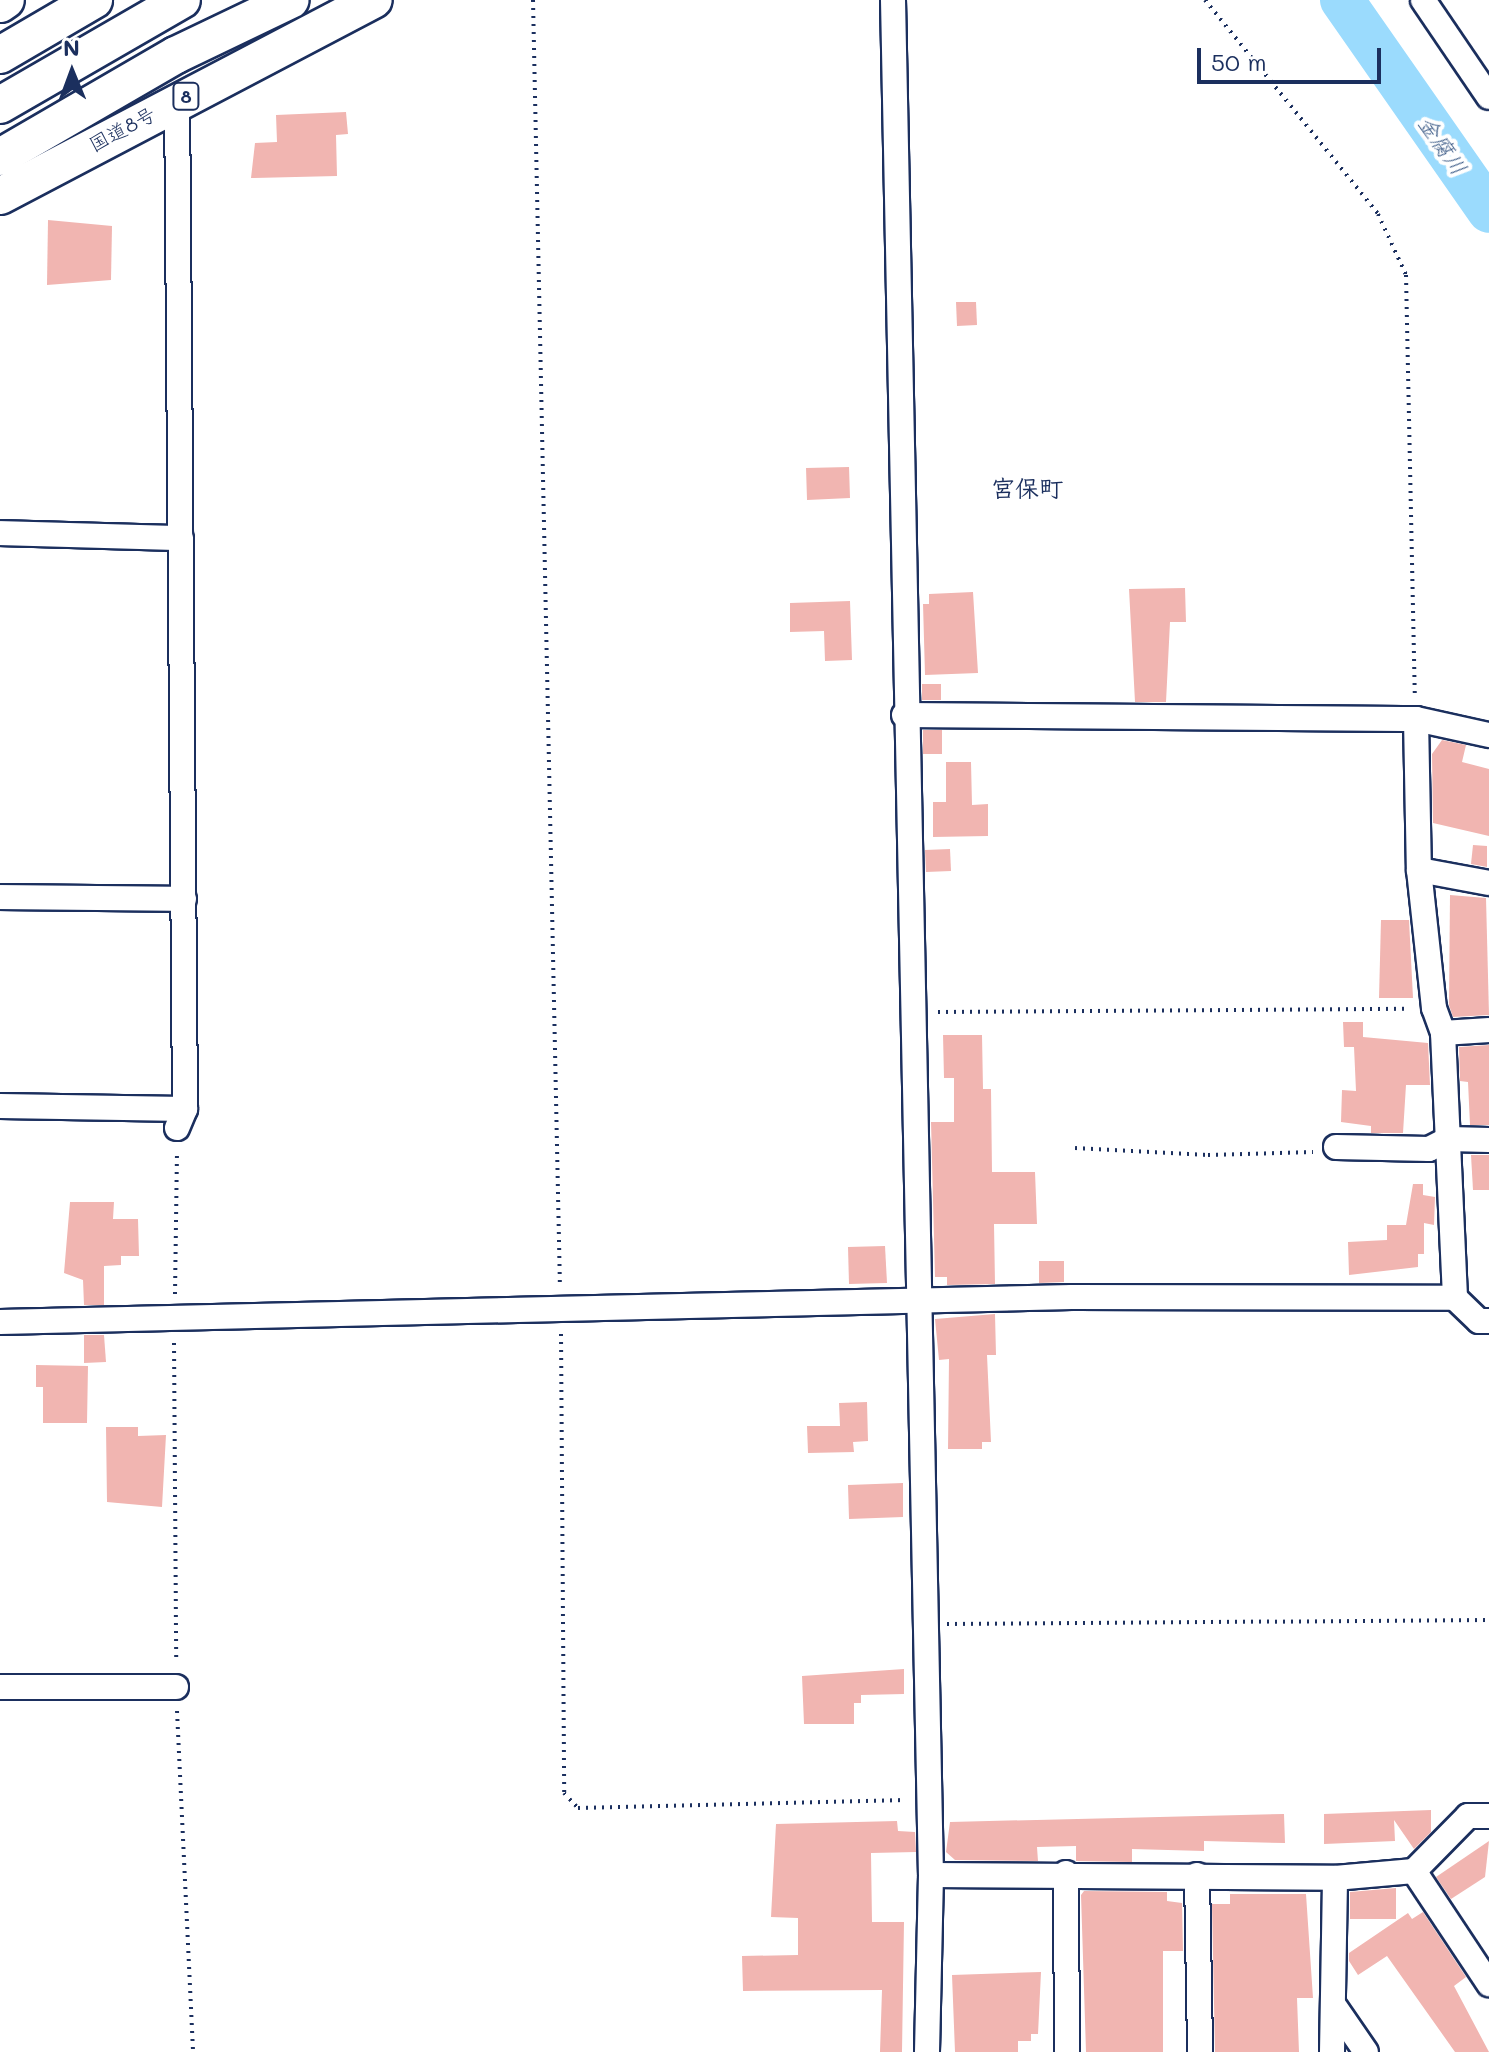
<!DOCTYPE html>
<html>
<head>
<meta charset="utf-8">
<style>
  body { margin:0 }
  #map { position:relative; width:1489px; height:2052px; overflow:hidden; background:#fff; font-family:Mali,"Klee One",sans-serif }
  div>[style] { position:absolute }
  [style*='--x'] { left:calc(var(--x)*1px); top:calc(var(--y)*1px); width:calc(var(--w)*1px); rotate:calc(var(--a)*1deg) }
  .river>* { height:44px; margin:-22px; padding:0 22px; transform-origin:22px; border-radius:22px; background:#9bdbfd }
  .building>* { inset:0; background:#f1b5b1 }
  .path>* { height:4px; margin-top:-2px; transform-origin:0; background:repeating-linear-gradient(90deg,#1b2f5e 0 2px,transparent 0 8px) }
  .roads { filter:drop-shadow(2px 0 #1b2f5e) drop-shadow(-2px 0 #1b2f5e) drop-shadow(0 2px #1b2f5e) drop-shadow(0 -2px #1b2f5e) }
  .minor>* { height:24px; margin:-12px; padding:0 12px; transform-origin:12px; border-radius:12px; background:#fff }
  .highway>* { height:36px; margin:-18px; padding:0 18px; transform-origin:18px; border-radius:18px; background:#fff }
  span { translate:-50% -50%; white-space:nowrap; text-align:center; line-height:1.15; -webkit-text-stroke:8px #fff; paint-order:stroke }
  .shield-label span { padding:2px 6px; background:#fff; border:2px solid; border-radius:6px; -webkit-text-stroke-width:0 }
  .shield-label { font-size:18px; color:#1b2f5e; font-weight:700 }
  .street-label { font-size:20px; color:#1b2f5e }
  .water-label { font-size:22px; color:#3b5a86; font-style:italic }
  .quarter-label { font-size:24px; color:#1b2f5e; font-weight:700 }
  .north { position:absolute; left:32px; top:32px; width:80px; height:80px; -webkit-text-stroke:6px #fff; paint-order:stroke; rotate:359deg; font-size:22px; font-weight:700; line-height:32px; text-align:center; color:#1b2f5e }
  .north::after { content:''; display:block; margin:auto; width:28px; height:36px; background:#1b2f5e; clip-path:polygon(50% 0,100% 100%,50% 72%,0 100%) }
  .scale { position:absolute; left:1197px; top:48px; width:184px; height:36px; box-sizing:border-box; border:4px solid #1b2f5e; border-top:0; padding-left:10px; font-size:24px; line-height:28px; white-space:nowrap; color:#1b2f5e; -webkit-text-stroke:6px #fff; paint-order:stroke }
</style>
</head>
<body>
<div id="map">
  <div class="river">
    <i style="--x:1342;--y:0;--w:257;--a:55.1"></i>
  </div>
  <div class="building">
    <i style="clip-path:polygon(346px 112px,348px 134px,336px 135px,337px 176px,251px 178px,255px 143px,277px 142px,276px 115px)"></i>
    <i style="clip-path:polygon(48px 220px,112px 226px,111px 280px,47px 285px)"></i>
    <i style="clip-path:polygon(956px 302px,976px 302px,977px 325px,957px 326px)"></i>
    <i style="clip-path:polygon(849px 467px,850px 498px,807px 500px,806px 468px)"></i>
    <i style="clip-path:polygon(1185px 588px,1186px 622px,1170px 622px,1166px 702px,1135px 702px,1129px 589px)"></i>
    <i style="clip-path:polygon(973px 592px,978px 673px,925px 675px,923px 604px,929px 604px,929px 594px)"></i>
    <i style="clip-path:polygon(850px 601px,852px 660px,825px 661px,824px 631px,790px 632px,790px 603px)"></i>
    <i style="clip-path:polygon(922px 684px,941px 684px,941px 700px,922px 700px)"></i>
    <i style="clip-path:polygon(923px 730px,942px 730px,942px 754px,923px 754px)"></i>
    <i style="clip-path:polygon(1442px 740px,1466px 745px,1462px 762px,1489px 769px,1489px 836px,1433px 823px,1432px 754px)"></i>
    <i style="clip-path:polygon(946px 762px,971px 762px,972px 805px,988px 804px,988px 836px,933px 837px,933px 802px,946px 802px)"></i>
    <i style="clip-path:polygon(1473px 845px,1487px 846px,1487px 867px,1471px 864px)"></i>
    <i style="clip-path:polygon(950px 849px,951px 871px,926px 872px,925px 850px)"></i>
    <i style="clip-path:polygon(1450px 895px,1486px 898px,1489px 1015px,1453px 1017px,1449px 1005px)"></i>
    <i style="clip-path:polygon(1381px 920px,1409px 920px,1413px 998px,1379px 998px)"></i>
    <i style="clip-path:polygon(1343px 1022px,1363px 1022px,1363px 1037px,1428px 1043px,1430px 1085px,1406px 1085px,1403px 1133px,1371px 1133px,1371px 1126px,1341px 1122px,1342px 1090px,1356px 1091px,1354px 1047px,1344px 1047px)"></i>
    <i style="clip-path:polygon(943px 1035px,982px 1035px,983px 1089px,991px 1089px,992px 1172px,1035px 1172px,1037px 1224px,994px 1224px,995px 1284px,947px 1285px,947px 1277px,935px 1277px,931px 1122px,954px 1122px,954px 1078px,944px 1078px)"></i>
    <i style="clip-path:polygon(1489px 1045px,1489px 1125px,1470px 1125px,1468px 1082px,1460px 1081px,1459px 1047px)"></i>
    <i style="clip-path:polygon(1471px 1155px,1489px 1155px,1489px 1190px,1473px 1190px)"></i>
    <i style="clip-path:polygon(1413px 1184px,1423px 1184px,1423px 1195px,1435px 1197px,1434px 1225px,1424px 1223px,1424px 1254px,1418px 1254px,1418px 1267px,1349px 1275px,1348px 1242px,1387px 1240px,1387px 1225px,1406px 1225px)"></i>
    <i style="clip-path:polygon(70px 1202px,114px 1202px,113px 1219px,138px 1219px,139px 1256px,121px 1256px,121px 1265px,104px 1266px,104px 1305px,84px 1305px,83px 1280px,64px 1273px)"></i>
    <i style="clip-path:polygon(885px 1246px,887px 1283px,849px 1284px,848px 1247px)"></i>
    <i style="clip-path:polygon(1039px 1261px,1064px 1261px,1064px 1282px,1039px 1283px)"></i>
    <i style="clip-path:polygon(995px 1314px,996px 1355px,987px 1355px,991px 1442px,982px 1442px,982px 1449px,948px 1449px,949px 1359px,939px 1360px,935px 1319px)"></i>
    <i style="clip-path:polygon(84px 1335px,104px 1335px,106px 1362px,84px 1363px)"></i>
    <i style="clip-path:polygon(36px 1365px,88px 1366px,87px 1423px,43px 1423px,43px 1387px,36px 1387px)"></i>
    <i style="clip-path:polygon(867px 1402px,868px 1441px,853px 1442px,854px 1452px,808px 1453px,807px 1426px,840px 1426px,839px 1403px)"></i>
    <i style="clip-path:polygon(106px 1427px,138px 1427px,138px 1436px,166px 1435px,162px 1507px,107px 1502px)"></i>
    <i style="clip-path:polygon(903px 1483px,903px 1517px,849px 1519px,848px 1485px)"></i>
    <i style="clip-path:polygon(904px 1669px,904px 1694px,861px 1695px,861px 1703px,854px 1703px,854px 1724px,804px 1724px,802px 1676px)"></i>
    <i style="clip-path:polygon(1431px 1810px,1431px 1832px,1414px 1849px,1394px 1820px,1395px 1841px,1324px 1844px,1324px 1814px)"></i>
    <i style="clip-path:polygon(1284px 1814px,1285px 1843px,1204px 1841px,1204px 1851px,1132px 1849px,1132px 1862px,1076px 1861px,1076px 1846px,1037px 1847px,1038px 1861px,955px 1860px,946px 1852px,950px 1822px)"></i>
    <i style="clip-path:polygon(897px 1821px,898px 1831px,915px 1832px,916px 1852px,871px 1853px,872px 1922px,904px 1922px,902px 2052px,880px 2052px,882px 1990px,743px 1991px,742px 1956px,798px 1955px,798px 1918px,771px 1917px,776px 1824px)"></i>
    <i style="clip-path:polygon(1489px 1841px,1485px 1877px,1451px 1899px,1436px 1877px)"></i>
    <i style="clip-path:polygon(1396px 1888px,1396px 1919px,1350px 1919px,1350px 1892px)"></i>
    <i style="clip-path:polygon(1167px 1892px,1167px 1901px,1182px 1903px,1183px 1951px,1163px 1951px,1163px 2052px,1086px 2052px,1081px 1895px,1084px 1891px)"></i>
    <i style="clip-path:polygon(1230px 1894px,1306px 1894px,1313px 1998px,1297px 1998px,1299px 2052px,1215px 2052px,1212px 1904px,1230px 1904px)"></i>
    <i style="clip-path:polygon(1423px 1912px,1466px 1977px,1454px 1986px,1489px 2052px,1455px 2052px,1387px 1956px,1358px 1975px,1349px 1961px,1349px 1953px,1408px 1913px,1412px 1919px)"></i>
    <i style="clip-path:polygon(1041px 1972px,1038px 2034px,1031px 2034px,1031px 2041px,1018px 2041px,1018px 2052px,955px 2052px,952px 1975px)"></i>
  </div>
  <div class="path">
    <i style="--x:533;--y:0;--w:1285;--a:88.8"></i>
    <i style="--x:1205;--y:0;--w:275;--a:51"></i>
    <i style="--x:1378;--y:214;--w:67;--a:65.3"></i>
    <i style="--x:1406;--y:275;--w:422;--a:88.8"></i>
    <i style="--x:938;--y:1012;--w:471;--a:-0.4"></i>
    <i style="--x:1075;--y:1148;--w:133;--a:3"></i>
    <i style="--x:1208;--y:1155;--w:105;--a:-1.6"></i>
    <i style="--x:175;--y:1294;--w:143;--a:-89.2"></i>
    <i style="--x:561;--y:1334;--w:459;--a:89.6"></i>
    <i style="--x:564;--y:1793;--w:21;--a:47"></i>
    <i style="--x:578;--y:1808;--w:328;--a:-1.4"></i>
    <i style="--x:174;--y:1343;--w:319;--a:89.6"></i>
    <i style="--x:947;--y:1624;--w:542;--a:-0.42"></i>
    <i style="--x:177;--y:1711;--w:341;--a:87.3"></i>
  </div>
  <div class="roads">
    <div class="minor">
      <i style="--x:893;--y:0;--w:1875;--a:88.84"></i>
      <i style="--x:931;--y:1875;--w:177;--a:91.3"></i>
      <i style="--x:1423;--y:0;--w:117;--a:55.8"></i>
      <i style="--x:0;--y:533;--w:181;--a:1.6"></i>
      <i style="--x:904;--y:715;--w:512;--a:0.45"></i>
      <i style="--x:1416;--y:719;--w:75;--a:12.4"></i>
      <i style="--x:1416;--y:719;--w:151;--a:88.9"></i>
      <i style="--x:1419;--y:870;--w:139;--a:83.8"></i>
      <i style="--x:1434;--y:1008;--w:27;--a:70"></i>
      <i style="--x:1443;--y:1033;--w:265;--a:87.4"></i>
      <i style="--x:1455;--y:1298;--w:33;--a:44"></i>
      <i style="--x:1479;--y:1321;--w:10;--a:0"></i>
      <i style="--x:1419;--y:870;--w:71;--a:10.5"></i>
      <i style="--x:0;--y:897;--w:184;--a:0.6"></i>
      <i style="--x:1443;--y:1033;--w:46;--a:-3.7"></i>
      <i style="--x:0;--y:1106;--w:185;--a:0.9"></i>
      <i style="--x:177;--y:1128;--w:21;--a:-67"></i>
      <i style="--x:185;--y:1109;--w:1009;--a:-90.45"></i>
      <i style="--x:1336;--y:1147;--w:93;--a:1.2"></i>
      <i style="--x:1429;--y:1149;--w:22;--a:-27"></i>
      <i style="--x:1449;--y:1139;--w:40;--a:1.4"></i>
      <i style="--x:0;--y:1322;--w:1072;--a:-1.34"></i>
      <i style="--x:1072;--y:1297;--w:383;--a:0.1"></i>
      <i style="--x:0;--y:1687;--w:176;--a:0"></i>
      <i style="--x:1414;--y:1871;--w:136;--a:56.4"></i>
      <i style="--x:1066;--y:1873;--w:179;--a:89.7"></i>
      <i style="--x:931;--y:1875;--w:404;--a:0.4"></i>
      <i style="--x:1335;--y:1878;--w:79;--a:-5.1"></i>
      <i style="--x:1414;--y:1871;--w:77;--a:-45.5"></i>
      <i style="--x:1468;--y:1816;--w:21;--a:0"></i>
      <i style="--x:1197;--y:1875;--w:177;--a:89"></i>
      <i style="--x:1333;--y:2004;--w:58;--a:55.5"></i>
      <i style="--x:1332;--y:2052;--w:174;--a:-89"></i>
    </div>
    <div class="highway">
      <i style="--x:0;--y:4;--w:7;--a:-34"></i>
      <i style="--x:0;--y:55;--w:109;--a:-30.3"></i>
      <i style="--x:0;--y:105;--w:210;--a:-30"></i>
      <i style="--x:0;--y:157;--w:203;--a:-30.1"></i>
      <i style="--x:176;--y:55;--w:127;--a:-25.6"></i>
      <i style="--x:0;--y:196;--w:422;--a:-27.7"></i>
    </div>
  </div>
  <div class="shield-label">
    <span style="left:186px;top:96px">8</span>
  </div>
  <div class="street-label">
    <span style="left:122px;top:129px;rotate:-28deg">国道8号</span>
  </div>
  <div class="water-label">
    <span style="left:1443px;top:145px;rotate:55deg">金腐川</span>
  </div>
  <div class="quarter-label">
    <span style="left:1027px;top:488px">宮保町</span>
  </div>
  <div class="north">N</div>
  <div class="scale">50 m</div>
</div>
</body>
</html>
